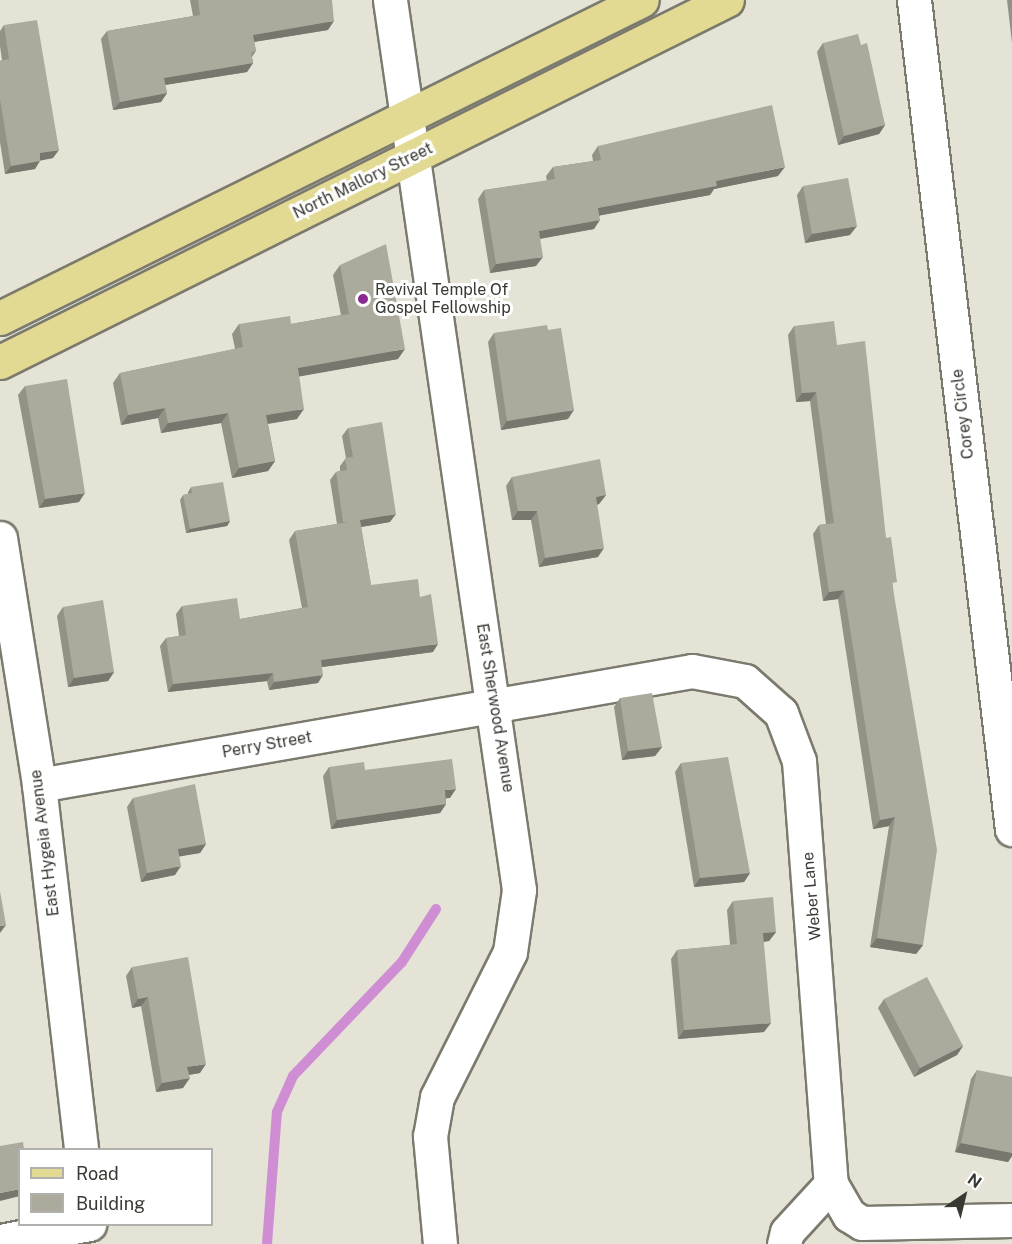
<!DOCTYPE html>
<html>
<head>
<meta charset="utf-8">
<style>
  body { margin:0 }
  #map { position:relative; width:1012px; height:1244px; overflow:hidden; background:#e5e3d6; font-family:"Public Sans",sans-serif }
  div>[style] { position:absolute }
  [style*='--x'] { left:calc(var(--x)*1px); top:calc(var(--y)*1px); width:calc(var(--w)*1px); rotate:calc(var(--a)*1deg) }
  .stream>* { height:10px; margin:-5px; padding:0 5px; transform-origin:5px; border-radius:5px; background:#cf8ed4 }
  .roads { filter:drop-shadow(2px 0 #7b7a6e) drop-shadow(-2px 0 #7b7a6e) drop-shadow(0 2px #7b7a6e) drop-shadow(0 -2px #7b7a6e) }
  .minor>* { height:33px; margin:-16.5px; padding:0 16.5px; transform-origin:16.5px; border-radius:16.5px; background:#fff }
  .major>* { height:33px; margin:-16.5px; padding:0 16.5px; transform-origin:16.5px; border-radius:16.5px; background:#e2d992 }
  .wall>* { inset:0; background:#939287 }
  .shaded-wall>* { inset:0; background:#78776e }
  .building>* { inset:0; background:#abaa9d }
  .dots>* { width:16px; height:16px; translate:-50% -50%; box-sizing:border-box; border:3px solid #fff; border-radius:50% }
  span { translate:-50% -50%; white-space:nowrap; text-align:center; line-height:1.15; -webkit-text-stroke:6px #fff; paint-order:stroke }
  .street-label { font-size:16px; color:#393933 }
  .poi-label { font-size:16px; color:#393933 }
  .left { translate:0 -50%; text-align:left }
  .legend { position:absolute; left:18px; top:1148px; width:195px; height:78px; box-sizing:border-box; background:#fff; border:2px solid #b0b0ad; margin:0; padding:8px 10px; list-style:none; font-size:18px; color:#393933 }
  .legend li { display:flex; align-items:center; gap:12px; height:30px }
  .legend b { width:30px; border:2px solid #b0b0ad }
  .north { position:absolute; left:934px; top:1166px; width:60px; height:60px; -webkit-text-stroke:4px #fff; paint-order:stroke; rotate:35deg; font-size:16px; font-weight:700; line-height:24px; text-align:center; color:#393933 }
  .north::after { content:''; display:block; margin:auto; width:21px; height:27px; background:#393933; clip-path:polygon(50% 0,100% 100%,50% 72%,0 100%) }
</style>
</head>
<body>
<div id="map">
  <div class="stream">
    <i style="--x:267;--y:1244;--w:132;--a:-85.7"></i>
    <i style="--x:277;--y:1112;--w:39;--a:-66"></i>
    <i style="--x:293;--y:1076;--w:158;--a:-46.3"></i>
    <i style="--x:402;--y:962;--w:63;--a:-57.3"></i>
  </div>
  <div class="roads">
    <div class="minor">
      <i style="--x:390;--y:0;--w:899;--a:81.75"></i>
      <i style="--x:519;--y:890;--w:63;--a:98.3"></i>
      <i style="--x:510;--y:952;--w:162;--a:116.7"></i>
      <i style="--x:437;--y:1097;--w:40;--a:100"></i>
      <i style="--x:430;--y:1136;--w:108;--a:84.7"></i>
      <i style="--x:914;--y:0;--w:835;--a:83.26"></i>
      <i style="--x:0;--y:538;--w:250;--a:81"></i>
      <i style="--x:39;--y:785;--w:367;--a:83.4"></i>
      <i style="--x:39;--y:785;--w:663;--a:-9.9"></i>
      <i style="--x:692;--y:671;--w:54;--a:10.7"></i>
      <i style="--x:745;--y:681;--w:48;--a:41.6"></i>
      <i style="--x:781;--y:713;--w:51;--a:69.4"></i>
      <i style="--x:799;--y:761;--w:424;--a:85.7"></i>
      <i style="--x:831;--y:1184;--w:36;--a:60"></i>
      <i style="--x:849;--y:1215;--w:15;--a:32"></i>
      <i style="--x:862;--y:1223;--w:150;--a:-1.1"></i>
      <i style="--x:0;--y:1241;--w:91;--a:-10.8"></i>
      <i style="--x:784;--y:1244;--w:12;--a:-76"></i>
      <i style="--x:787;--y:1232;--w:65;--a:-47.5"></i>
    </div>
    <div class="major">
      <i style="--x:0;--y:318;--w:716;--a:-26.35"></i>
      <i style="--x:0;--y:362;--w:812;--a:-26.47"></i>
    </div>
  </div>
  <div class="wall">
    <i style="clip-path:polygon(190px 0,332px 0,328px 30px,254px 42px,256px 51px,252px 57px,253px 63px,247px 72px,165px 85px,167px 93px,161px 102px,113px 110px,101px 39px,107px 31px,193px 16px)"></i>
    <i style="clip-path:polygon(1007px 0,1012px 0,1012px 43px)"></i>
    <i style="clip-path:polygon(4px 25px,53px 158px,40px 160px,35px 169px,5px 174px,0 142px,0 61px,2px 60px,0 46px,0 31px)"></i>
    <i style="clip-path:polygon(823px 43px,861px 45px,885px 125px,879px 134px,838px 145px,817px 52px)"></i>
    <i style="clip-path:polygon(598px 146px,778px 176px,714px 189px,710px 195px,600px 215px,594px 229px,540px 239px,536px 266px,490px 273px,478px 199px,484px 190px,547px 181px,546px 176px,553px 167px,593px 161px,592px 155px)"></i>
    <i style="clip-path:polygon(803px 186px,850px 235px,805px 243px,797px 195px)"></i>
    <i style="clip-path:polygon(340px 265px,398px 359px,299px 376px,297px 419px,268px 424px,275px 461px,268px 471px,232px 478px,221px 423px,161px 433px,158px 418px,121px 425px,113px 383px,120px 373px,235px 349px,232px 334px,239px 324px,291px 324px,341px 315px,333px 275px)"></i>
    <i style="clip-path:polygon(794px 326px,837px 345px,886px 538px,893px 588px,923px 945px,916px 954px,870px 947px,889px 826px,873px 829px,838px 599px,823px 601px,813px 534px,819px 525px,826px 524px,810px 401px,796px 402px,788px 335px)"></i>
    <i style="clip-path:polygon(548px 330px,568px 419px,501px 430px,488px 342px,494px 333px)"></i>
    <i style="clip-path:polygon(25px 386px,79px 502px,39px 508px,18px 395px)"></i>
    <i style="clip-path:polygon(348px 428px,390px 522px,361px 527px,371px 585px,420px 597px,433px 652px,322px 667px,318px 683px,269px 690px,267px 681px,168px 692px,160px 646px,166px 638px,179px 636px,176px 614px,182px 606px,240px 619px,302px 608px,289px 540px,295px 531px,337px 524px,330px 480px,336px 472px,340px 471px,340px 466px,346px 458px,342px 436px)"></i>
    <i style="clip-path:polygon(512px 477px,606px 495px,599px 504px,597px 505px,598px 557px,539px 567px,531px 520px,512px 520px,506px 486px)"></i>
    <i style="clip-path:polygon(191px 487px,230px 521px,227px 526px,186px 533px,180px 500px,183px 495px,188px 494px,188px 492px)"></i>
    <i style="clip-path:polygon(63px 607px,114px 672px,108px 681px,68px 687px,57px 616px)"></i>
    <i style="clip-path:polygon(620px 698px,662px 747px,655px 756px,622px 760px,614px 707px)"></i>
    <i style="clip-path:polygon(681px 763px,750px 873px,744px 882px,694px 887px,675px 772px)"></i>
    <i style="clip-path:polygon(329px 767px,365px 770px,450px 798px,446px 798px,446px 804px,440px 813px,331px 829px,323px 776px)"></i>
    <i style="clip-path:polygon(133px 798px,206px 844px,200px 853px,179px 856px,175px 875px,141px 882px,127px 807px)"></i>
    <i style="clip-path:polygon(733px 901px,776px 932px,769px 941px,764px 942px,764px 1032px,678px 1039px,671px 959px,677px 950px,730px 945px,727px 910px)"></i>
    <i style="clip-path:polygon(132px 967px,200px 1073px,189px 1075px,183px 1088px,156px 1092px,141px 1006px,132px 1008px,126px 976px)"></i>
    <i style="clip-path:polygon(884px 999px,963px 1046px,957px 1055px,914px 1077px,878px 1008px)"></i>
    <i style="clip-path:polygon(977px 1070px,1012px 1153px,1012px 1156px,1008px 1162px,955px 1152px,971px 1079px)"></i>
  </div>
  <div class="shaded-wall">
    <i style="clip-path:polygon(334px 21px,328px 30px,247px 43px,253px 35px)"></i>
    <i style="clip-path:polygon(253px 63px,247px 72px,158px 86px,164px 78px)"></i>
    <i style="clip-path:polygon(167px 93px,161px 102px,113px 110px,120px 102px)"></i>
    <i style="clip-path:polygon(885px 125px,879px 134px,838px 145px,844px 136px)"></i>
    <i style="clip-path:polygon(59px 150px,53px 158px,34px 162px,40px 153px)"></i>
    <i style="clip-path:polygon(40px 161px,35px 169px,5px 174px,11px 166px)"></i>
    <i style="clip-path:polygon(785px 167px,778px 176px,714px 189px,710px 195px,592px 217px,598px 208px,716px 181px)"></i>
    <i style="clip-path:polygon(600px 220px,594px 229px,532px 240px,539px 231px)"></i>
    <i style="clip-path:polygon(857px 226px,850px 235px,805px 243px,812px 234px)"></i>
    <i style="clip-path:polygon(543px 257px,536px 266px,490px 273px,496px 264px)"></i>
    <i style="clip-path:polygon(405px 349px,398px 359px,291px 378px,298px 368px)"></i>
    <i style="clip-path:polygon(816px 392px,810px 401px,796px 402px,802px 393px)"></i>
    <i style="clip-path:polygon(165px 408px,158px 418px,121px 425px,128px 415px)"></i>
    <i style="clip-path:polygon(304px 409px,297px 419px,259px 425px,266px 415px)"></i>
    <i style="clip-path:polygon(574px 410px,568px 419px,501px 430px,507px 421px)"></i>
    <i style="clip-path:polygon(228px 413px,221px 423px,161px 433px,168px 423px)"></i>
    <i style="clip-path:polygon(275px 461px,268px 471px,232px 478px,239px 468px)"></i>
    <i style="clip-path:polygon(85px 493px,79px 502px,39px 508px,45px 499px)"></i>
    <i style="clip-path:polygon(606px 495px,599px 504px,589px 506px,596px 497px)"></i>
    <i style="clip-path:polygon(518px 511px,537px 511px,531px 520px,512px 520px)"></i>
    <i style="clip-path:polygon(396px 514px,390px 522px,355px 528px,360px 520px)"></i>
    <i style="clip-path:polygon(230px 521px,227px 526px,186px 533px,190px 529px)"></i>
    <i style="clip-path:polygon(604px 548px,598px 557px,539px 567px,545px 558px)"></i>
    <i style="clip-path:polygon(844px 590px,838px 599px,823px 601px,829px 592px)"></i>
    <i style="clip-path:polygon(438px 644px,433px 652px,315px 668px,321px 660px)"></i>
    <i style="clip-path:polygon(114px 672px,108px 681px,68px 687px,74px 678px)"></i>
    <i style="clip-path:polygon(273px 673px,267px 681px,168px 692px,173px 684px)"></i>
    <i style="clip-path:polygon(323px 675px,318px 683px,269px 690px,274px 682px)"></i>
    <i style="clip-path:polygon(662px 747px,655px 756px,622px 760px,628px 751px)"></i>
    <i style="clip-path:polygon(456px 789px,450px 798px,438px 799px,445px 790px)"></i>
    <i style="clip-path:polygon(446px 804px,440px 813px,331px 829px,337px 820px)"></i>
    <i style="clip-path:polygon(895px 817px,889px 826px,873px 829px,880px 820px)"></i>
    <i style="clip-path:polygon(206px 844px,200px 853px,171px 858px,178px 849px)"></i>
    <i style="clip-path:polygon(181px 866px,175px 875px,141px 882px,147px 873px)"></i>
    <i style="clip-path:polygon(750px 873px,744px 882px,694px 887px,700px 878px)"></i>
    <i style="clip-path:polygon(6px 925px,0 933px,0 926px)"></i>
    <i style="clip-path:polygon(776px 932px,769px 941px,757px 942px,763px 933px)"></i>
    <i style="clip-path:polygon(877px 938px,923px 945px,916px 954px,870px 947px)"></i>
    <i style="clip-path:polygon(148px 997px,141px 1006px,132px 1008px,138px 999px)"></i>
    <i style="clip-path:polygon(771px 1023px,764px 1032px,678px 1039px,684px 1030px)"></i>
    <i style="clip-path:polygon(963px 1046px,957px 1055px,914px 1077px,920px 1068px)"></i>
    <i style="clip-path:polygon(206px 1064px,200px 1073px,181px 1076px,187px 1067px)"></i>
    <i style="clip-path:polygon(190px 1078px,183px 1088px,156px 1092px,162px 1083px)"></i>
    <i style="clip-path:polygon(961px 1143px,1012px 1153px,1012px 1156px,1008px 1162px,955px 1152px)"></i>
    <i style="clip-path:polygon(20px 1189px,20px 1196px,0 1201px,0 1193px)"></i>
  </div>
  <div class="building">
    <i style="clip-path:polygon(198px 0,332px 0,334px 21px,253px 35px,256px 51px,251px 52px,253px 63px,164px 78px,167px 93px,120px 102px,107px 31px,200px 15px)"></i>
    <i style="clip-path:polygon(37px 20px,59px 150px,40px 153px,40px 161px,11px 166px,0 99px,0 61px,9px 59px,4px 25px)"></i>
    <i style="clip-path:polygon(858px 34px,861px 45px,867px 43px,885px 125px,844px 136px,823px 43px)"></i>
    <i style="clip-path:polygon(772px 105px,785px 167px,716px 181px,717px 186px,598px 208px,600px 220px,539px 231px,543px 257px,496px 264px,484px 190px,555px 179px,553px 167px,601px 160px,598px 146px)"></i>
    <i style="clip-path:polygon(848px 178px,857px 226px,812px 234px,803px 186px)"></i>
    <i style="clip-path:polygon(386px 244px,405px 349px,298px 368px,304px 409px,266px 415px,275px 461px,239px 468px,228px 413px,168px 423px,165px 408px,128px 415px,120px 373px,243px 347px,239px 324px,290px 316px,291px 324px,349px 314px,340px 265px)"></i>
    <i style="clip-path:polygon(834px 321px,837px 345px,865px 341px,886px 538px,891px 537px,897px 582px,892px 583px,937px 850px,923px 945px,877px 938px,895px 817px,880px 820px,844px 590px,829px 592px,819px 525px,834px 523px,816px 392px,802px 393px,794px 326px)"></i>
    <i style="clip-path:polygon(547px 325px,548px 330px,561px 328px,574px 410px,507px 421px,494px 333px)"></i>
    <i style="clip-path:polygon(67px 379px,85px 493px,45px 499px,25px 386px)"></i>
    <i style="clip-path:polygon(382px 422px,396px 514px,360px 520px,371px 585px,418px 579px,420px 597px,431px 594px,438px 644px,321px 660px,323px 675px,274px 682px,273px 673px,173px 684px,166px 638px,186px 635px,182px 606px,237px 598px,240px 619px,308px 607px,295px 531px,348px 522px,343px 522px,336px 472px,347px 470px,345px 458px,353px 457px,348px 428px)"></i>
    <i style="clip-path:polygon(600px 459px,606px 495px,596px 497px,604px 548px,545px 558px,537px 511px,518px 511px,512px 477px)"></i>
    <i style="clip-path:polygon(223px 482px,230px 521px,190px 529px,183px 495px,192px 493px,191px 487px)"></i>
    <i style="clip-path:polygon(103px 600px,114px 672px,74px 678px,63px 607px)"></i>
    <i style="clip-path:polygon(652px 693px,662px 747px,628px 751px,620px 698px)"></i>
    <i style="clip-path:polygon(728px 757px,750px 873px,700px 878px,681px 763px)"></i>
    <i style="clip-path:polygon(452px 759px,456px 789px,445px 790px,446px 804px,337px 820px,329px 767px,364px 762px,365px 770px)"></i>
    <i style="clip-path:polygon(195px 784px,206px 844px,178px 849px,181px 866px,147px 873px,133px 798px)"></i>
    <i style="clip-path:polygon(0 891px,6px 925px,0 926px)"></i>
    <i style="clip-path:polygon(773px 897px,776px 932px,763px 933px,771px 1023px,684px 1030px,677px 950px,737px 944px,733px 901px)"></i>
    <i style="clip-path:polygon(188px 957px,206px 1064px,187px 1067px,190px 1078px,162px 1083px,148px 997px,138px 999px,132px 967px)"></i>
    <i style="clip-path:polygon(927px 977px,963px 1046px,920px 1068px,884px 999px)"></i>
    <i style="clip-path:polygon(977px 1070px,1012px 1077px,1012px 1153px,961px 1143px)"></i>
    <i style="clip-path:polygon(23px 1142px,24px 1149px,20px 1149px,20px 1189px,0 1193px,0 1146px)"></i>
  </div>
  <div class="dots">
    <i style="left:363px;top:299px;background:#8a2992"></i>
  </div>
  <div class="street-label">
    <span style="left:363px;top:181px;rotate:-26deg">North Mallory Street</span>
    <span style="left:963px;top:414px;rotate:-97deg">Corey Circle</span>
    <span style="left:495px;top:708px;rotate:81deg">East Sherwood Avenue</span>
    <span style="left:267px;top:745px;rotate:-10deg">Perry Street</span>
    <span style="left:45px;top:843px;rotate:-97deg">East Hygeia Avenue</span>
    <span style="left:812px;top:896px;rotate:-95deg">Weber Lane</span>
  </div>
  <div class="poi-label">
    <span class="left" style="left:375px;top:299px">Revival Temple Of<br>Gospel Fellowship</span>
  </div>
  <ul class="legend">
  <li><b style="height:8px;background:#e2d992"></b>Road</li>
  <li><b style="height:16px;background:#abaa9d"></b>Building</li>
  </ul>
  <div class="north">N</div>
</div>
</body>
</html>
